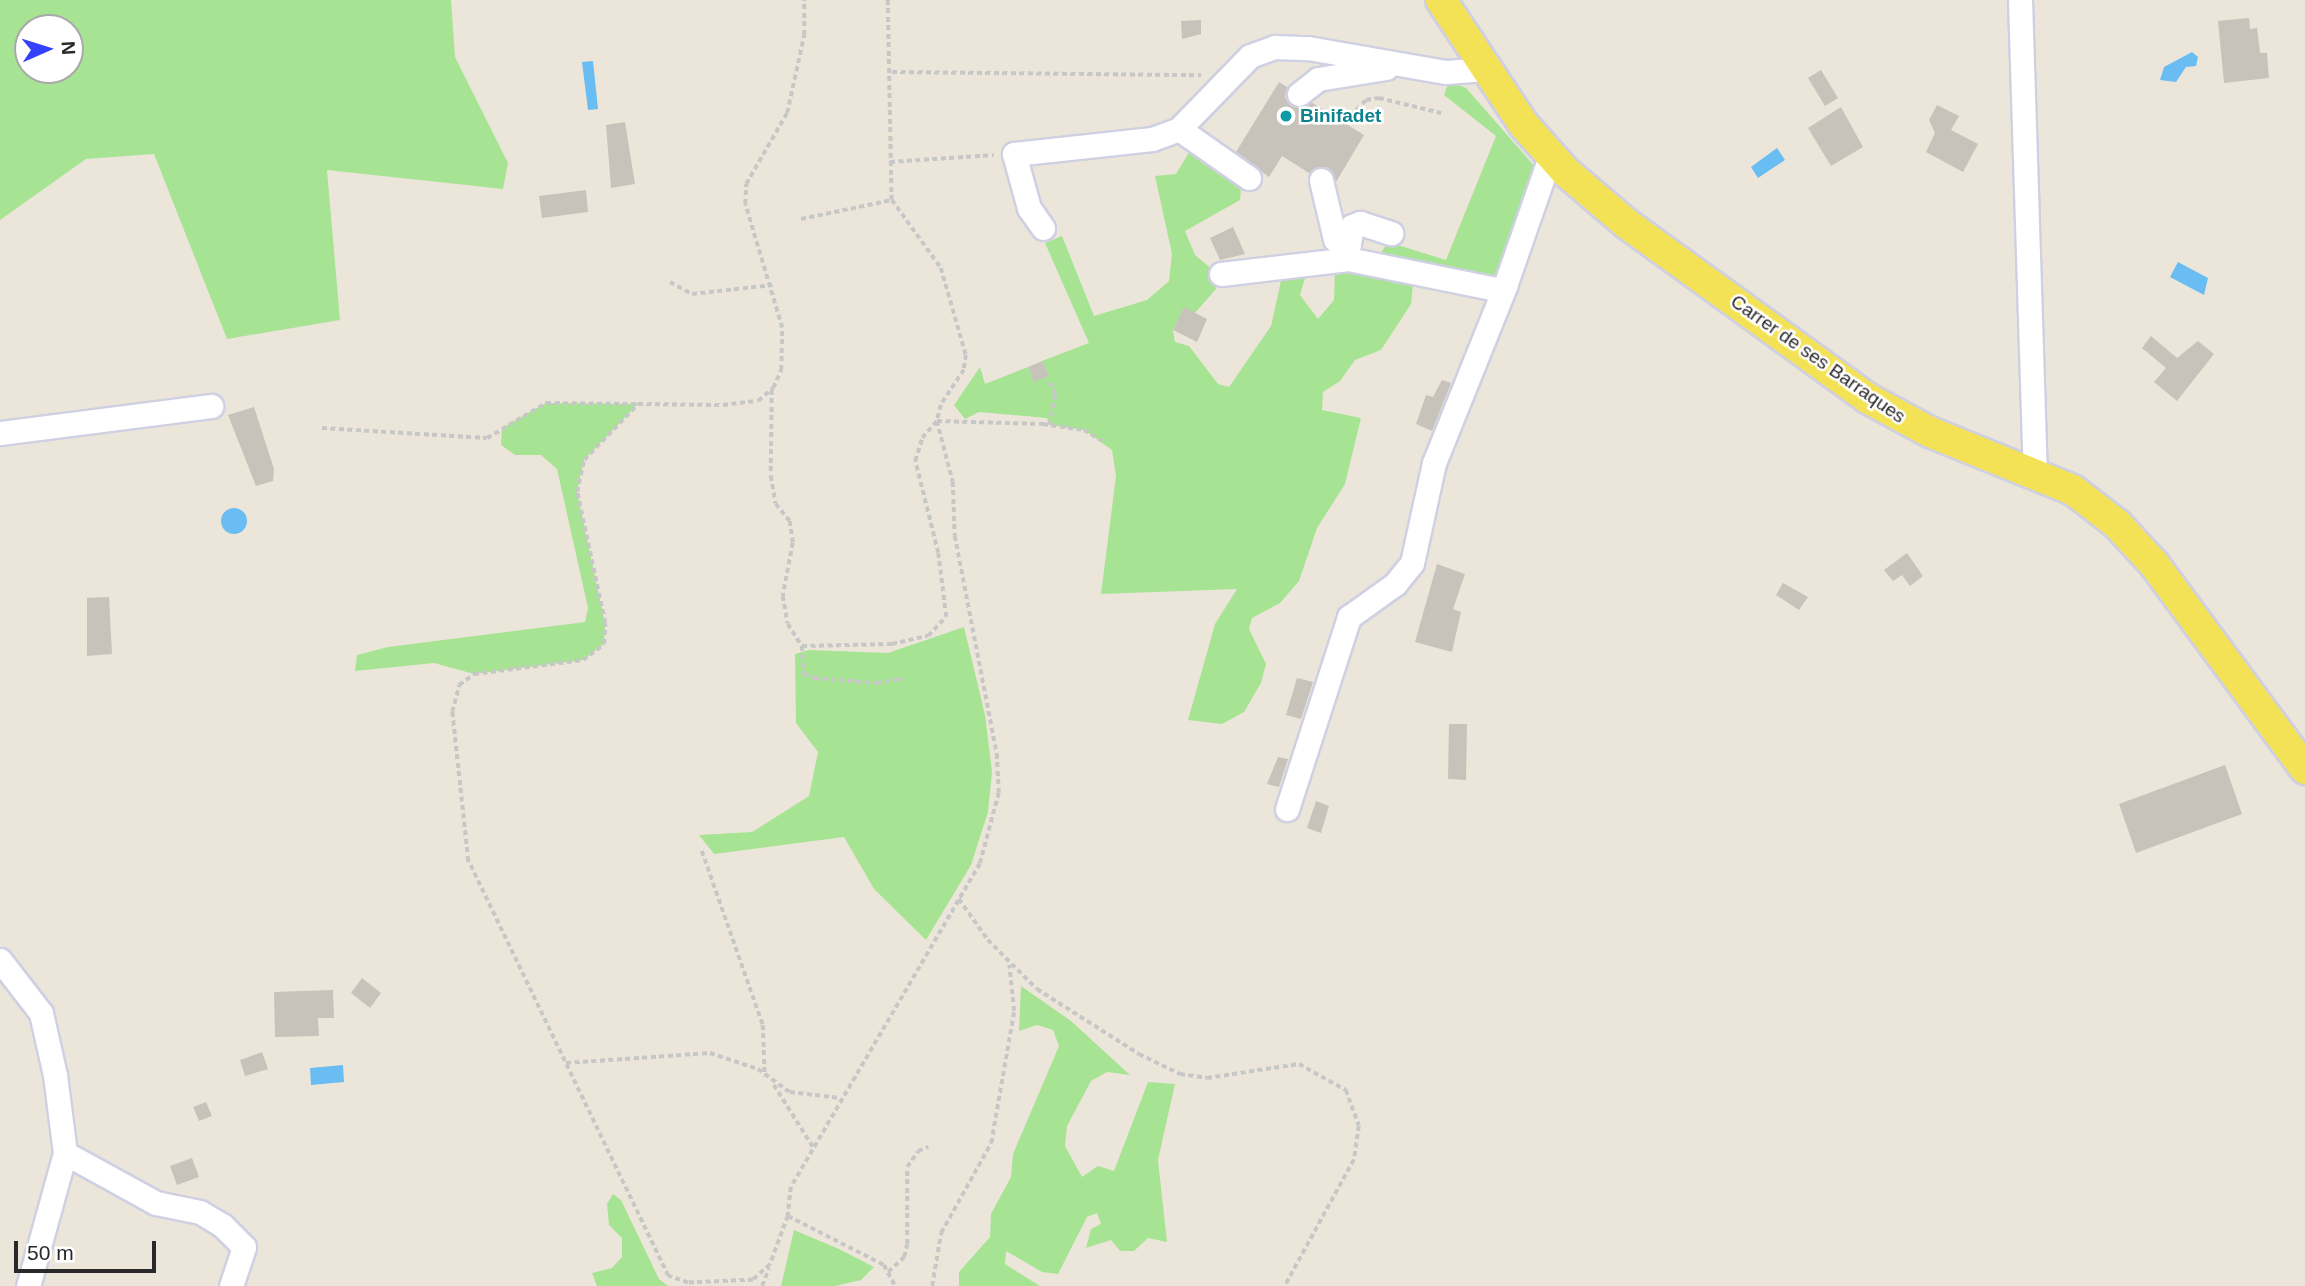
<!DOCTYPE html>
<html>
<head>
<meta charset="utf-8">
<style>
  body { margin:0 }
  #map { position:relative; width:2305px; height:1286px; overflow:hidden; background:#ece6da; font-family:Arial,sans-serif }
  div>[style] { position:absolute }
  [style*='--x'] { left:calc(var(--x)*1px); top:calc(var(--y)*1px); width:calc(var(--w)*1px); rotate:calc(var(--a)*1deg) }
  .green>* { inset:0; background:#a6e494 }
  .water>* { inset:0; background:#69bdf2 }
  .round { border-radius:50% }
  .building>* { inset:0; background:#c7c3ba }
  .path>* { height:3.5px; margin-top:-1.75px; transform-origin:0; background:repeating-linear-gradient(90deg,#c7c7c7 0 5px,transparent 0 8.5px) }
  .roads { filter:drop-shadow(2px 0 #cfd0e2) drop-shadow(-2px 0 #cfd0e2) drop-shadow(0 2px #cfd0e2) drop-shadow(0 -2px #cfd0e2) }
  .minor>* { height:23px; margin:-11.5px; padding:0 11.5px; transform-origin:11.5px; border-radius:11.5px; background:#fff }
  .major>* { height:30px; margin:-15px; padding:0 15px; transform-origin:15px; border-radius:15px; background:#f4e256 }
  .dots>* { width:19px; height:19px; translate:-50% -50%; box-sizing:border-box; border:4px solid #fff; border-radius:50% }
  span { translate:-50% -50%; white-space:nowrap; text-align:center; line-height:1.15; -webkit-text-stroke:5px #fff; paint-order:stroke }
  .culture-label { font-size:19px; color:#0d838f; font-weight:700 }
  .left { translate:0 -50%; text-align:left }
  .street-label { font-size:19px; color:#292929 }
  .north { position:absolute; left:14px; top:14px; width:70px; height:70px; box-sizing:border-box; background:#fff; border:2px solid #a9a9a9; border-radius:50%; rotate:87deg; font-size:19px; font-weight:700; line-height:28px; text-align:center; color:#292929 }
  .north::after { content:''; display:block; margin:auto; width:24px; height:32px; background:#3441ff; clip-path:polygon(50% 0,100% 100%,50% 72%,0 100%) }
  .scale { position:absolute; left:14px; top:1241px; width:142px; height:32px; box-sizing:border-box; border:4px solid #292929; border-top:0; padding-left:9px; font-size:21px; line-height:24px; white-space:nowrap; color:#292929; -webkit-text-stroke:5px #fff; paint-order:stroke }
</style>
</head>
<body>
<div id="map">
  <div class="green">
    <i style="clip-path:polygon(evenodd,0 0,451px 0,455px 57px,508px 163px,503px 189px,327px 170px,340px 320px,227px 339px,154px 154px,86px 159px,0 220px,0 0,28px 28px,70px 28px,70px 70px,28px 70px,28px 28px)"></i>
    <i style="clip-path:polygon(1449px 81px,1466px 88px,1536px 168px,1502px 279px,1377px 259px,1388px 242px,1446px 260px,1496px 136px,1444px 95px)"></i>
    <i style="clip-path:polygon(1190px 151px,1214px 163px,1241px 188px,1240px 200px,1185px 231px,1195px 255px,1214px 271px,1216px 289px,1195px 313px,1184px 308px,1173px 330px,1175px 342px,1189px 346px,1218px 384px,1229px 387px,1271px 326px,1283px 272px,1307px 272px,1300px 295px,1318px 319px,1334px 300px,1335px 270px,1368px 267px,1413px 285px,1411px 304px,1381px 350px,1355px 360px,1340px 381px,1323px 392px,1322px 410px,1361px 418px,1345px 484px,1317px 528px,1299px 581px,1280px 603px,1252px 618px,1249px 629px,1266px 664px,1261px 683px,1244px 712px,1222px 724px,1188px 720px,1215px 624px,1237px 589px,1101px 594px,1116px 476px,1112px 450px,1084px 430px,1049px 425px,1047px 418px,979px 412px,965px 419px,954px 405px,980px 367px,985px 384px,1028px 367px,1034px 381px,1048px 376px,1042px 361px,1089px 343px,1045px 243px,1062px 236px,1094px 316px,1147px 300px,1169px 281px,1172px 254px,1155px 176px,1176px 174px)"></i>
    <i style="clip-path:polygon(546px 403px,638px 404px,584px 460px,577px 492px,605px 623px,604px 644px,583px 660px,474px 674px,434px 663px,355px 671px,357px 655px,388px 647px,585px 622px,588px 608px,557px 469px,541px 455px,515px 455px,501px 445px,502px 428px)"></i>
    <i style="clip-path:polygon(964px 627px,985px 715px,992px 772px,988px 812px,971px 865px,926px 940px,874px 889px,844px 837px,714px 854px,699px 835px,752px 832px,809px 796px,818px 752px,796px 723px,795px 654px,809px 650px,888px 653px)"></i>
    <i style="clip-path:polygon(1021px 986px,1071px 1021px,1130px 1075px,1107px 1072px,1091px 1081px,1067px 1126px,1065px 1146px,1082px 1177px,1098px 1166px,1114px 1171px,1148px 1082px,1175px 1084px,1158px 1160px,1167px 1242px,1148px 1238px,1134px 1251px,1120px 1251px,1111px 1240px,1086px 1248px,1091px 1229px,1101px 1224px,1097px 1213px,1087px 1217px,1058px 1274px,1042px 1272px,1006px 1251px,1005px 1264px,1040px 1286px,959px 1286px,959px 1272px,990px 1237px,991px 1214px,1011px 1177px,1013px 1154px,1059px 1046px,1053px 1030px,1037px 1025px,1019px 1031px)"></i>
    <i style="clip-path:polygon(613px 1194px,621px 1200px,659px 1279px,668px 1286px,597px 1286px,592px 1273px,612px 1268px,622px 1257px,622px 1238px,609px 1225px,607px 1204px)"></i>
    <i style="clip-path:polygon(794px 1230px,839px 1249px,874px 1267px,861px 1280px,835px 1286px,781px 1286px)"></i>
  </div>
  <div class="water">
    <i style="clip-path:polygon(2192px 52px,2198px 57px,2196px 66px,2186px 67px,2176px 82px,2160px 80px,2164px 67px)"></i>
    <i style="clip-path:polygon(593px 61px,598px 109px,588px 110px,582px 62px)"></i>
    <i style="clip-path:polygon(1777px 148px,1785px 160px,1758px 178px,1751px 167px)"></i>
    <i style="clip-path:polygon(2178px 262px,2208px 278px,2204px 295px,2170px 277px)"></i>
    <i class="round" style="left:221px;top:508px;width:26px;height:26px"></i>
    <i style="clip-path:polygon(343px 1065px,344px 1082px,311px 1085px,310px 1068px)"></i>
  </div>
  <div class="building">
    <i style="clip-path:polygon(2249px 18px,2250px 29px,2257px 28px,2260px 53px,2267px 53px,2269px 78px,2224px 83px,2218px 21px)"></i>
    <i style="clip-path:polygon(1201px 20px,1201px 34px,1182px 39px,1181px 21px)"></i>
    <i style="clip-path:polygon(1821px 70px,1838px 98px,1825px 106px,1808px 78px)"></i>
    <i style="clip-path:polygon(1279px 82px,1287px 87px,1285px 97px,1293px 107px,1311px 102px,1364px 135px,1336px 182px,1326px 167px,1309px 173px,1282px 156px,1269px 177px,1236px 152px)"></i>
    <i style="clip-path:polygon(1937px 105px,1959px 116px,1951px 130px,1978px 144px,1963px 172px,1926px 152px,1935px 133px,1929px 120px)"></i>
    <i style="clip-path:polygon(1841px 107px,1863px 147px,1831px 166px,1808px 128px)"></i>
    <i style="clip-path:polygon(625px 122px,635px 184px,611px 188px,606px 125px)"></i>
    <i style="clip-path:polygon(586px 190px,588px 212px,542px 218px,539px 196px)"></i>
    <i style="clip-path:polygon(1233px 227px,1245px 254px,1220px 260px,1210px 238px)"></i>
    <i style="clip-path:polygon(1184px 307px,1207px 319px,1197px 342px,1173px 330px)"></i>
    <i style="clip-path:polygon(2151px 336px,2177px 358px,2198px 341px,2214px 354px,2177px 401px,2154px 382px,2166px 368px,2142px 348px)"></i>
    <i style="clip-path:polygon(1042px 361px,1049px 376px,1034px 382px,1028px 367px)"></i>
    <i style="clip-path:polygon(1442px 380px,1451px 383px,1432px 431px,1416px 424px,1426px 395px,1433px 397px)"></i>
    <i style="clip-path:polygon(254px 407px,274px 469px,273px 481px,256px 486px,228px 415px)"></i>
    <i style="clip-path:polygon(1907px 553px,1923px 576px,1910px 586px,1902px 575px,1893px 581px,1884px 570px)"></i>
    <i style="clip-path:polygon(1437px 564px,1465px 574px,1453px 609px,1461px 612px,1452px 652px,1415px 642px)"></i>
    <i style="clip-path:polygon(1783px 583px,1808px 597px,1799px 610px,1776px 595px)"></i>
    <i style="clip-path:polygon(109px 597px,112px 654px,87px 656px,87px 598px)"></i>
    <i style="clip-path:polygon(1297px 678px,1313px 682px,1301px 719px,1286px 715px)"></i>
    <i style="clip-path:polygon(1449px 724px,1467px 724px,1466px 780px,1448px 779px)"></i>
    <i style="clip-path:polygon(1278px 757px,1288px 759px,1279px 787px,1267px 784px)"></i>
    <i style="clip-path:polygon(2225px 765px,2242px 814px,2136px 853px,2119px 804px)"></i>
    <i style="clip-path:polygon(1316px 801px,1329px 806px,1321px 833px,1307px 828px)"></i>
    <i style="clip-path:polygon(362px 978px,381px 993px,370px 1008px,351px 993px)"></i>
    <i style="clip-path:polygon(333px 990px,334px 1018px,318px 1018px,319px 1036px,275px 1037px,274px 992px)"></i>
    <i style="clip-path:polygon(262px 1052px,268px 1069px,245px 1076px,240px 1060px)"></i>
    <i style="clip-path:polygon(206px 1102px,212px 1116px,199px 1121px,193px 1107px)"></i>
    <i style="clip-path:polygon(192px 1158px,199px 1177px,177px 1185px,170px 1166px)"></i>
  </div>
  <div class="path">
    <i style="--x:888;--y:0;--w:200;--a:88.9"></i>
    <i style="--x:892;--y:200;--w:84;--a:54.2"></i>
    <i style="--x:941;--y:268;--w:91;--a:74"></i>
    <i style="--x:966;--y:355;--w:15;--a:98"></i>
    <i style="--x:964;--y:370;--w:42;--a:123.3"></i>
    <i style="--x:941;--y:405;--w:16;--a:104"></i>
    <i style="--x:937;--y:421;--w:63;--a:75.3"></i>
    <i style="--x:953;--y:482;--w:54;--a:87.9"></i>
    <i style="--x:955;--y:536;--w:222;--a:79.1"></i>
    <i style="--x:997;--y:754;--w:39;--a:87"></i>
    <i style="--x:999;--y:793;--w:73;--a:105"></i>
    <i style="--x:980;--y:864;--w:374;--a:120.3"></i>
    <i style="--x:791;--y:1187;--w:29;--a:96"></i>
    <i style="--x:788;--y:1216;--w:108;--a:27"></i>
    <i style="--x:884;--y:1265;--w:24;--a:62"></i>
    <i style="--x:892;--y:72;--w:309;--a:0.6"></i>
    <i style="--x:1344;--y:122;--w:31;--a:-45"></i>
    <i style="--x:1366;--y:100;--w:13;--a:-9"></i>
    <i style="--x:1379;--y:98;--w:64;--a:13.6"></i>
    <i style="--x:890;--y:162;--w:104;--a:-3.9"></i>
    <i style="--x:801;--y:219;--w:93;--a:-11.8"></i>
    <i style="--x:670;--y:282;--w:25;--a:29"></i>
    <i style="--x:692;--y:294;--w:81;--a:-6.4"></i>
    <i style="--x:772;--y:390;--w:86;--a:90.7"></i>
    <i style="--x:771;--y:476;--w:28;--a:80"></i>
    <i style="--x:776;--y:504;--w:22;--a:51"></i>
    <i style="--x:790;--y:521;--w:22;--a:82"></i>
    <i style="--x:793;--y:543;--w:54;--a:100.7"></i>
    <i style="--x:783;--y:596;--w:28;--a:80"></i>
    <i style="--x:788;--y:624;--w:26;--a:58"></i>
    <i style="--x:802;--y:646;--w:90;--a:-1.3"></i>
    <i style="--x:892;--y:644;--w:37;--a:-13"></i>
    <i style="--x:928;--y:636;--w:26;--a:-47"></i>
    <i style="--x:946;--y:617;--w:64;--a:-97.1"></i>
    <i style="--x:938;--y:553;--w:95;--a:-104"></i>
    <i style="--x:915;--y:461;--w:24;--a:-73"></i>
    <i style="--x:922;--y:438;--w:23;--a:-49"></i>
    <i style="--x:937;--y:421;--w:106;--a:1.6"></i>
    <i style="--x:1043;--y:424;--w:41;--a:8.3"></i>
    <i style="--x:1084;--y:430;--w:21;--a:31"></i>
    <i style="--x:1049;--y:425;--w:31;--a:-79"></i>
    <i style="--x:1055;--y:395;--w:14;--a:-115"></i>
    <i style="--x:322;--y:428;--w:165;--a:3.5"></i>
    <i style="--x:487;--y:438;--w:69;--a:-30.7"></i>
    <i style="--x:546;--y:403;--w:92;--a:0.6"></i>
    <i style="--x:802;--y:646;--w:28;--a:86"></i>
    <i style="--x:804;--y:674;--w:11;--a:22"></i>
    <i style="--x:814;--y:678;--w:63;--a:4.5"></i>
    <i style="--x:877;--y:683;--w:27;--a:-10"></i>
    <i style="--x:702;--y:851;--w:184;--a:70.7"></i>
    <i style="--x:763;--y:1025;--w:52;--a:87.8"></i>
    <i style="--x:959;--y:899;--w:50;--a:54.7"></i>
    <i style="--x:988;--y:940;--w:69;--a:45"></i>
    <i style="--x:1037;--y:989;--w:121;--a:32.5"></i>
    <i style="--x:1139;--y:1054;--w:46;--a:26"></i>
    <i style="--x:1180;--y:1074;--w:27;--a:8"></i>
    <i style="--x:1207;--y:1078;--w:93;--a:-8.7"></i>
    <i style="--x:1299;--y:1064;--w:54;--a:29"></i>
    <i style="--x:1346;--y:1090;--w:38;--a:70"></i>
    <i style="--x:1359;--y:1126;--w:34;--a:98"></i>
    <i style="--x:1354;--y:1160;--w:144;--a:118.7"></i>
    <i style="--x:566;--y:1063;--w:144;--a:-4"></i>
    <i style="--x:710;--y:1053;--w:51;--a:18.4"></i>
    <i style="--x:758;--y:1069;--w:39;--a:36"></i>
    <i style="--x:790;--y:1092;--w:50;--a:6.8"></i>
    <i style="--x:774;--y:1085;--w:73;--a:57.8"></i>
    <i style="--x:788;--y:1216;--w:52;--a:110.2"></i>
    <i style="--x:770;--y:1265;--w:23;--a:139"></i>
    <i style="--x:753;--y:1280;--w:65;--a:177.4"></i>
    <i style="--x:688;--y:1283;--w:21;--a:-161"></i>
    <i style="--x:668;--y:1276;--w:461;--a:-115.7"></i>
    <i style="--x:468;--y:861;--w:150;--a:-96.1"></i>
    <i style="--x:452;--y:712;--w:28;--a:-75"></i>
    <i style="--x:459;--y:685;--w:19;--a:-36"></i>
    <i style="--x:474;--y:674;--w:110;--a:-7.3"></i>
    <i style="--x:583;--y:660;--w:26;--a:-37"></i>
    <i style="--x:604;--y:644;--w:21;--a:-87"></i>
    <i style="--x:605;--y:623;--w:134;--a:-102.1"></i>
    <i style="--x:577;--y:492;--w:33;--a:-78"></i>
    <i style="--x:584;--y:460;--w:78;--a:-46"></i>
    <i style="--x:638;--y:404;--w:85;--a:0.7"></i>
    <i style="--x:723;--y:405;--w:35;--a:-7"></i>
    <i style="--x:758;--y:401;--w:20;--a:-41"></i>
    <i style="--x:773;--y:388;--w:20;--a:-66"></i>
    <i style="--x:781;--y:370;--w:42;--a:-88.6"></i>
    <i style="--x:782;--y:328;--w:129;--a:-106.6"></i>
    <i style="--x:745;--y:204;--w:20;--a:-87"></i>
    <i style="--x:746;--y:184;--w:82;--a:-60"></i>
    <i style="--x:787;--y:113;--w:80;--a:-77.7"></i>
    <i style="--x:804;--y:35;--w:35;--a:-90"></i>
    <i style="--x:888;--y:1272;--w:22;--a:-43"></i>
    <i style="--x:904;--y:1257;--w:13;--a:-77"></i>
    <i style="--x:907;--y:1244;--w:77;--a:-90"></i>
    <i style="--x:907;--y:1167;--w:19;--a:-55"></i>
    <i style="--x:918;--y:1151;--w:11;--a:-22"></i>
    <i style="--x:762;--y:1286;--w:19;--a:-69"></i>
    <i style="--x:932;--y:1286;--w:54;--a:-80.4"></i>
    <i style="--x:941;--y:1233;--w:103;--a:-60.9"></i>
    <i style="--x:991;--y:1143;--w:134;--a:-80.1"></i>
    <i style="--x:1014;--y:1011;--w:46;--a:-96.2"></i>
  </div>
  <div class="roads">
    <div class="minor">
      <i style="--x:2020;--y:0;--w:471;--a:88.2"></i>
      <i style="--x:1299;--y:94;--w:24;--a:-38"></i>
      <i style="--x:1318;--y:79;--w:69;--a:-9.2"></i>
      <i style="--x:1249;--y:178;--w:85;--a:-145"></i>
      <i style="--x:1179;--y:129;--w:102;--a:-45.8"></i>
      <i style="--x:1250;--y:56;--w:27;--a:-20"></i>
      <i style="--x:1275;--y:47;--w:33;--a:2"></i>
      <i style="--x:1308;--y:48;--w:140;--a:9.9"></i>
      <i style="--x:1446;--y:72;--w:41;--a:-4.2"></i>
      <i style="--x:1321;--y:180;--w:61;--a:76.7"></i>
      <i style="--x:1335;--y:239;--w:15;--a:20"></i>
      <i style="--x:1349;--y:244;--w:18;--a:-81"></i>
      <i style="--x:1352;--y:226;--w:9;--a:-21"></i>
      <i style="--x:1360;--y:223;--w:33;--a:18"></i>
      <i style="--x:1043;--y:228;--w:24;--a:-125"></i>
      <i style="--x:1029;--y:208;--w:56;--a:-105.5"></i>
      <i style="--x:1014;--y:154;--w:139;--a:-6.2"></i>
      <i style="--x:1152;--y:139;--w:29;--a:-20"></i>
      <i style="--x:1221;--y:274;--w:128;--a:-6.7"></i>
      <i style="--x:1348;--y:259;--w:151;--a:11.5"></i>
      <i style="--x:1496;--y:289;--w:9;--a:-18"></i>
      <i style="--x:1505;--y:286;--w:140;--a:-70.8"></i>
      <i style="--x:0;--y:433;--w:213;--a:-7.3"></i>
      <i style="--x:1287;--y:809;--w:202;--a:-72.1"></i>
      <i style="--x:1349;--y:617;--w:57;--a:-35.7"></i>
      <i style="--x:1395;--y:584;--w:27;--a:-51"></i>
      <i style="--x:1412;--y:563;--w:102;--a:-77.6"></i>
      <i style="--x:1434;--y:463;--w:191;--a:-68.1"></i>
      <i style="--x:0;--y:960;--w:67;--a:52.3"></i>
      <i style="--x:41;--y:1013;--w:64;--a:77.3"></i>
      <i style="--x:55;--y:1075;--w:79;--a:82.7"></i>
      <i style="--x:65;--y:1153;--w:138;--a:105.5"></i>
      <i style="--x:65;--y:1153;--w:104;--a:28.8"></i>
      <i style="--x:156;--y:1203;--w:45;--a:11.6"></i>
      <i style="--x:200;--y:1212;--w:26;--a:31"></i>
      <i style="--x:222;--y:1225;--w:31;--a:45"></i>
      <i style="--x:244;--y:1247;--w:41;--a:108.4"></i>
    </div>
    <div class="major">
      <i style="--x:1441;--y:0;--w:150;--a:56.4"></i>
      <i style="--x:1524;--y:125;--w:63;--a:48.2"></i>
      <i style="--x:1566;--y:172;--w:80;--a:40.4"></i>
      <i style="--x:1627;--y:224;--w:296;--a:35.9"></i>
      <i style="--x:1867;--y:398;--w:72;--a:28.4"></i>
      <i style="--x:1930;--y:432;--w:154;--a:22.1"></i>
      <i style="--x:2073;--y:490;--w:56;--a:37.7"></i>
      <i style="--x:2117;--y:524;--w:54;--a:47.2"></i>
      <i style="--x:2154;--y:564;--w:255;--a:53.6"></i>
    </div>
  </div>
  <div class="dots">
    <i style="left:1286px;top:116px;background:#0f9aa8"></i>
  </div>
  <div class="culture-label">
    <span class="left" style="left:1300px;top:116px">Binifadet</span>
  </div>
  <div class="street-label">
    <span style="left:1818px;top:359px;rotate:35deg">Carrer de ses Barraques</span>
  </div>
  <div class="north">N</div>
  <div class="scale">50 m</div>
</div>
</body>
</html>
